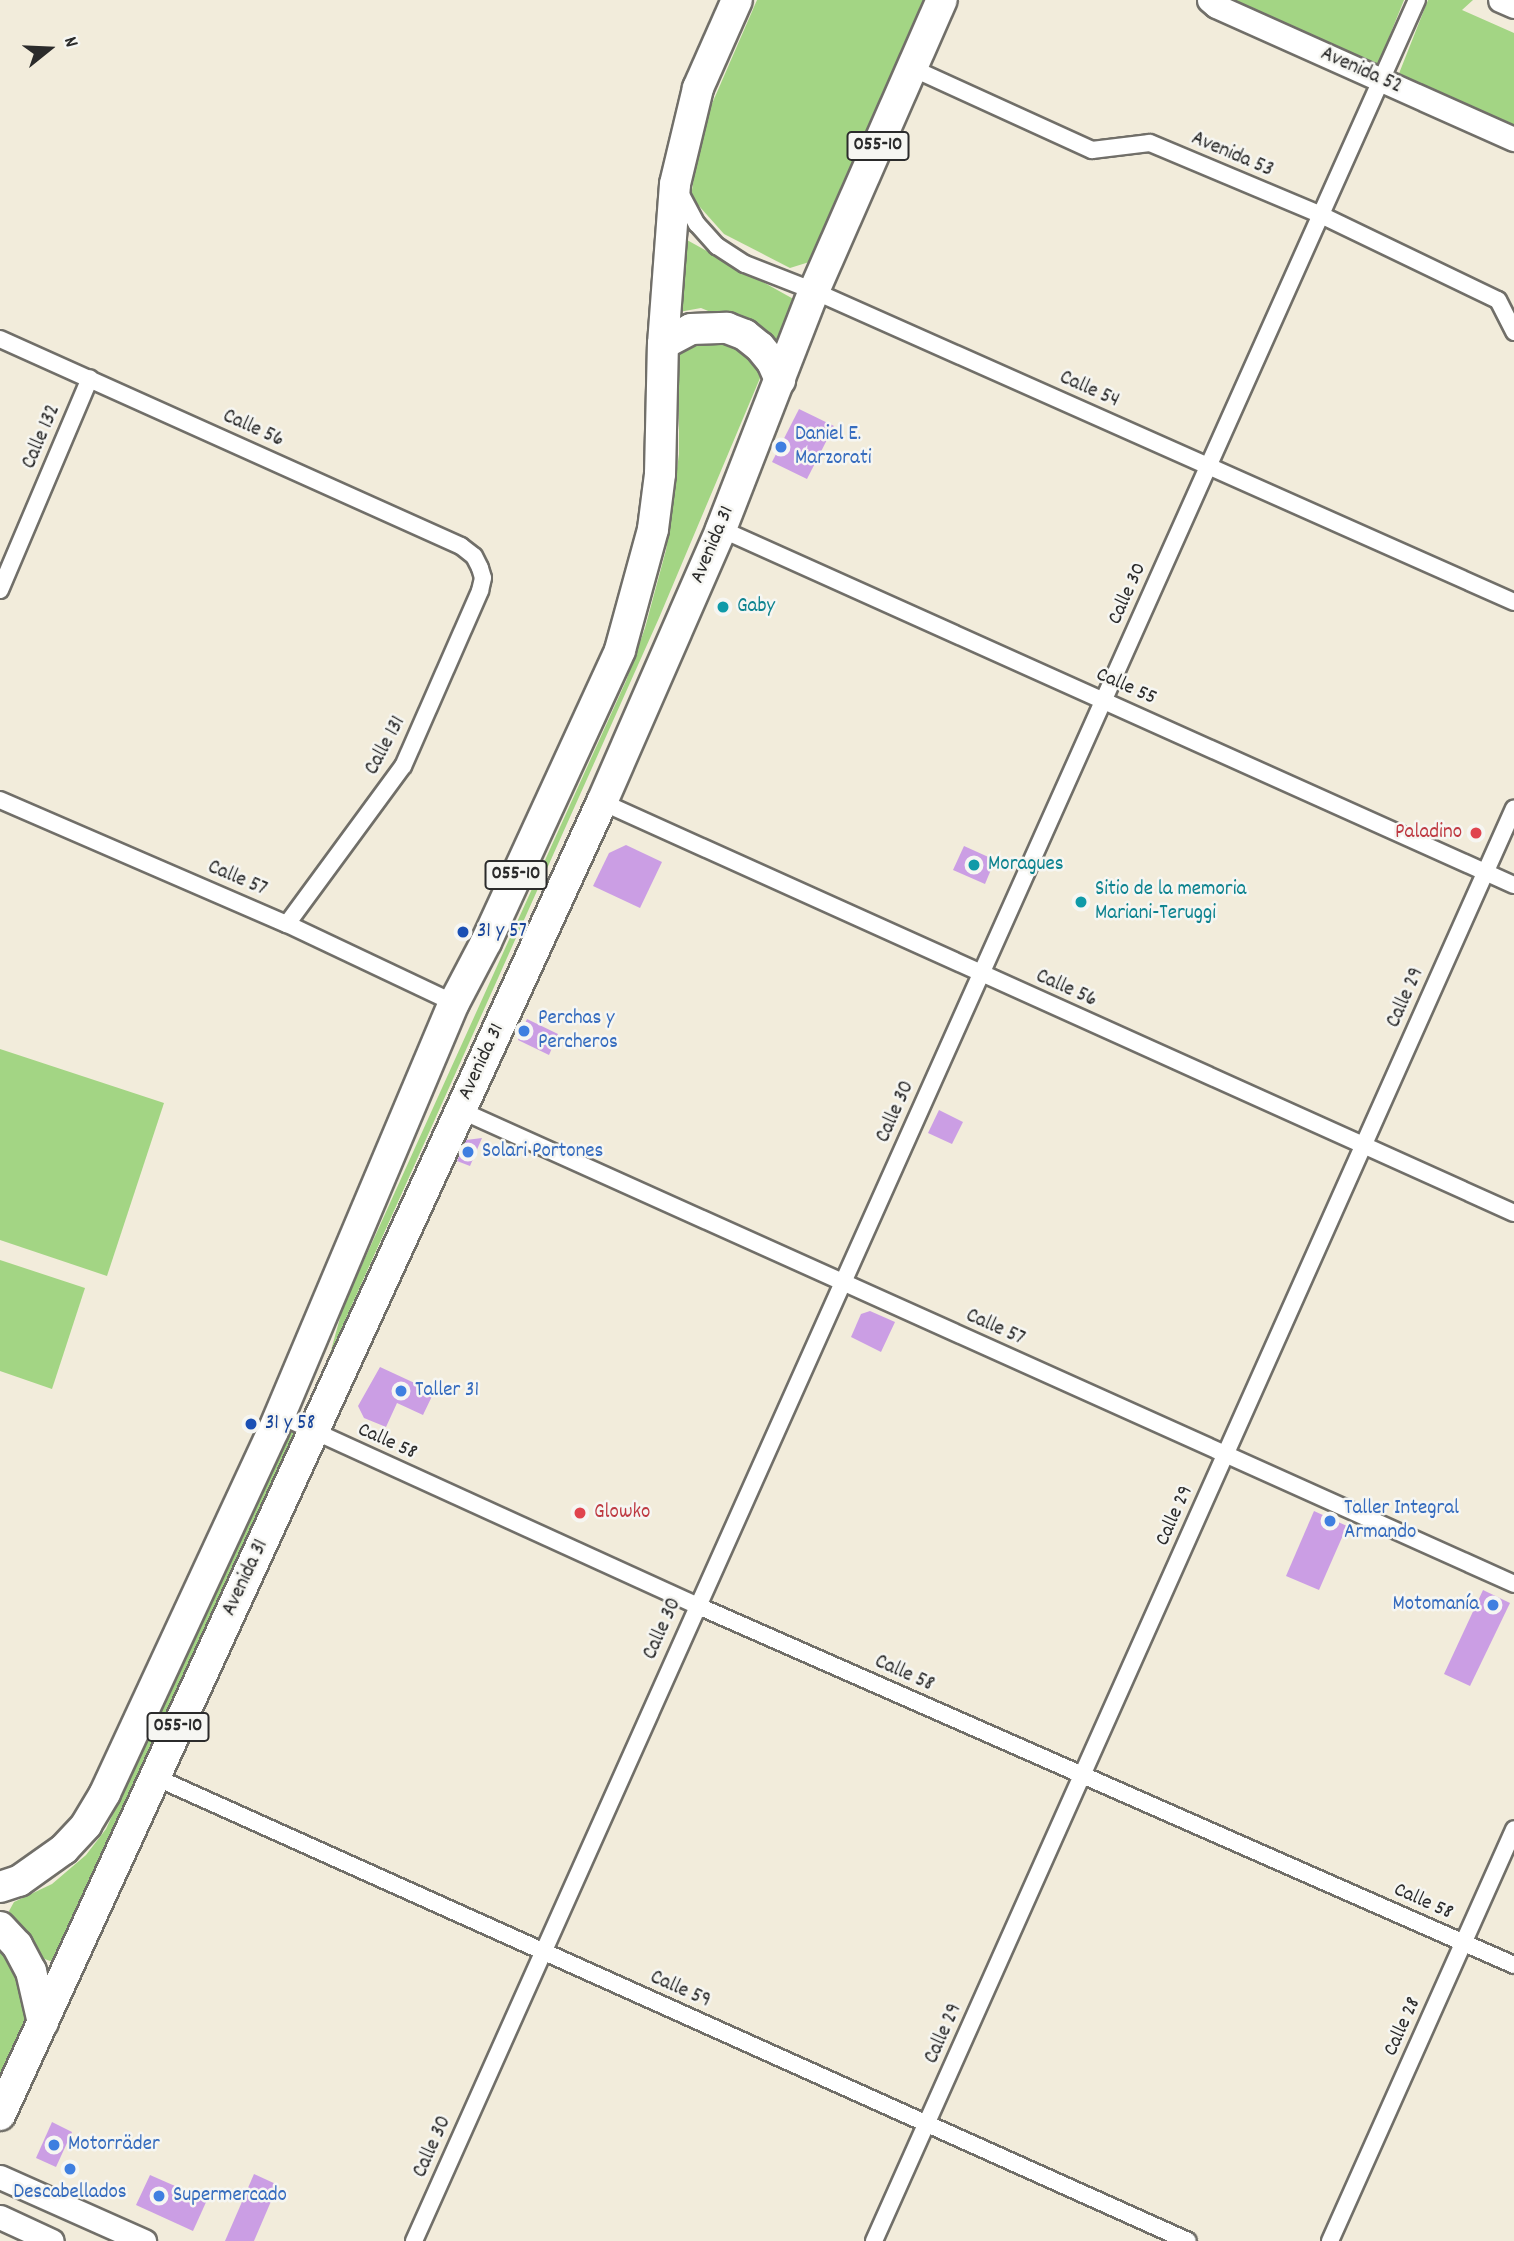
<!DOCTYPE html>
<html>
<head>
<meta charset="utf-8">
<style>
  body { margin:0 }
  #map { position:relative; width:1514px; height:2241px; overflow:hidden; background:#f2ecdb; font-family:Dekko,sans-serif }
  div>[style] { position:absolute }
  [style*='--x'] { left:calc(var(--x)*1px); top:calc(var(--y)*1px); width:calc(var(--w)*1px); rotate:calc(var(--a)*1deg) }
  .green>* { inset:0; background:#a3d584 }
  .building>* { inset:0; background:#cb9ee4 }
  .roads { filter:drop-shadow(2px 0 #716f69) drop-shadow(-2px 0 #716f69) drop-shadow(0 2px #716f69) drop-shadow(0 -2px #716f69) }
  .street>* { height:16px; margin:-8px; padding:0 8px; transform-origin:8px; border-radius:8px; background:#fff }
  .secondary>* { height:23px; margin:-11.5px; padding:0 11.5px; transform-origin:11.5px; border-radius:11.5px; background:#fff }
  .highway>* { height:30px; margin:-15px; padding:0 15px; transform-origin:15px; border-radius:15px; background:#fff }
  .dots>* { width:19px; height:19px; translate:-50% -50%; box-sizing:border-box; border:4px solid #f6f6f2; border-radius:50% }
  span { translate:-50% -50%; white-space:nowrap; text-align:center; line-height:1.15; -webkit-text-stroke:5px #f6f6f2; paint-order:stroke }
  .shield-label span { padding:2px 5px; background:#f6f6f2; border:2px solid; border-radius:5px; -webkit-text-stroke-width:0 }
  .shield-label { font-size:19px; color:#2b2b2b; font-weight:700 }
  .street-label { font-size:21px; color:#2b2b2b }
  .shop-label { font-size:21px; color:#366cbe }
  .left { translate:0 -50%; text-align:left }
  .right { translate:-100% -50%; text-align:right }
  .culture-label { font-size:21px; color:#0d838f }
  .health-label { font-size:21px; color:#be3a42 }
  .transit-label { font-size:21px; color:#164399 }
  .north { position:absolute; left:14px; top:14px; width:70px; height:70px; -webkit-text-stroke:5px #f6f6f2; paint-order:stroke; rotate:72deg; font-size:19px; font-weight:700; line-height:28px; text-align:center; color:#2b2b2b }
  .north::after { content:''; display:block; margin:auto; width:24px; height:32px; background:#2b2b2b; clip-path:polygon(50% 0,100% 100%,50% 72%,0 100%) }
</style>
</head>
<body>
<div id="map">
  <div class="green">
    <i style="clip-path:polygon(757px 0,932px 0,822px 258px,790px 268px,724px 234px,691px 197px,701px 129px)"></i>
    <i style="clip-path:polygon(1225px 0,1404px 0,1377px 67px)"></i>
    <i style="clip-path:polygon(1428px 0,1473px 0,1462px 10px,1514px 33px,1514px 128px,1398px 76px)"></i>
    <i style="clip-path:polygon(687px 240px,797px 301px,776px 349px,766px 335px,701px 308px,679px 312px,678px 270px)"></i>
    <i style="clip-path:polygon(707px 337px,752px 353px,763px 371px,659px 618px,330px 1354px,343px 1307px,626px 681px,645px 628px,666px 550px,679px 454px,679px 345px)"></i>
    <i style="clip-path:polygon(0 1049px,164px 1103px,107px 1276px,0 1240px)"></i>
    <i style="clip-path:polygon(0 1260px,85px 1288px,52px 1389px,0 1371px)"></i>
    <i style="clip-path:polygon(292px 1424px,298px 1429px,104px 1860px,58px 1957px,50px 1961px,42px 1958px,26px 1931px,11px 1921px,9px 1911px,14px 1902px,52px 1884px,86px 1855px,106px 1829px)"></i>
    <i style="clip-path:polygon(0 1946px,8px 1953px,25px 1990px,26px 2014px,21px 2035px,0 2080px)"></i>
  </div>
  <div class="building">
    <i style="clip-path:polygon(799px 409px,834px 426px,807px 479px,772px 462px)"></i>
    <i style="clip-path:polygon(626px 845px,662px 862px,640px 908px,593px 886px,609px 853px)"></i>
    <i style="clip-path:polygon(964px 846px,995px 860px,985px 884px,953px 870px)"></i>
    <i style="clip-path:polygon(527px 1019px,558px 1034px,549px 1055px,518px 1040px)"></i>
    <i style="clip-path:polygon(939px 1110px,963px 1122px,952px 1144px,928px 1133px)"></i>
    <i style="clip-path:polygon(482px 1138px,470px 1166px,457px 1161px,466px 1140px)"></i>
    <i style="clip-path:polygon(870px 1311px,895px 1322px,881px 1352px,851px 1337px,861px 1314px)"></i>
    <i style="clip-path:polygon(380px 1367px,434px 1392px,423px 1415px,397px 1403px,386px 1427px,364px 1418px,358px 1406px)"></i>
    <i style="clip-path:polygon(1314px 1511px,1347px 1526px,1319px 1590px,1286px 1576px)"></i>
    <i style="clip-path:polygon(1483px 1590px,1510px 1603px,1470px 1686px,1444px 1674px)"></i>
    <i style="clip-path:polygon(52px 2122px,72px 2132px,56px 2167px,36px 2158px)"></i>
    <i style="clip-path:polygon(254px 2174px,278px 2185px,254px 2241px,225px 2241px)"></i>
    <i style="clip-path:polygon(150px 2175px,207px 2200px,193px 2231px,136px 2205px)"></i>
  </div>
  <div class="roads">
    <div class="street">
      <i style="--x:912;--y:68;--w:198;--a:24.5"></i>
      <i style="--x:1092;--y:150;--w:58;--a:-6.9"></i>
      <i style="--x:1150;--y:143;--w:186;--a:22.8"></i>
      <i style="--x:1321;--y:215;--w:196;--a:25.7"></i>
      <i style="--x:1498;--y:300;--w:36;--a:63"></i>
      <i style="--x:678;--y:189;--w:40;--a:62"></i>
      <i style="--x:697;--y:224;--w:30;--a:48"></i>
      <i style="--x:717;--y:246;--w:33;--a:33"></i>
      <i style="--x:745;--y:264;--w:74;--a:21.4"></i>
      <i style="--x:814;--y:291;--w:766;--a:23.95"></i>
      <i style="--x:0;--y:339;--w:505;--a:24.18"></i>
      <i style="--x:461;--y:546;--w:16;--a:38"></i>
      <i style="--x:474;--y:556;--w:13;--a:63"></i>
      <i style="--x:480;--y:568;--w:10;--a:73"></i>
      <i style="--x:483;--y:578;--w:13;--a:103"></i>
      <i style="--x:480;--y:591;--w:191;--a:113.7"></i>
      <i style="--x:403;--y:766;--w:196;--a:126.3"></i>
      <i style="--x:721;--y:529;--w:869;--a:24.18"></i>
      <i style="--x:0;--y:590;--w:230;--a:-67"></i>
      <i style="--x:0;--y:800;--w:313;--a:23.4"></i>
      <i style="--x:287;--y:924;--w:185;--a:25.3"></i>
      <i style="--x:602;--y:802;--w:1000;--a:24.26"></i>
      <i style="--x:460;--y:1110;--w:1156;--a:24.21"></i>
      <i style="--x:279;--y:1415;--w:458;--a:24.5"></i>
      <i style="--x:696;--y:1605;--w:894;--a:23.75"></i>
      <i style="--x:155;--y:1777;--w:1132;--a:24.19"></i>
      <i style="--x:414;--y:2241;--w:2455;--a:-65.89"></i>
      <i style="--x:874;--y:2241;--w:1569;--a:-65.93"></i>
      <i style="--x:1330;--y:2241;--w:451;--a:-65.9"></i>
    </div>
    <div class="secondary">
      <i style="--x:1209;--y:0;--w:9;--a:41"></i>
      <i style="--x:1216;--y:6;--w:326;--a:24.1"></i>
      <i style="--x:1500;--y:0;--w:15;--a:23"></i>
      <i style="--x:0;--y:2177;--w:158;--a:24"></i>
      <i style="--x:0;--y:2217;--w:57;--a:24.8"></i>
    </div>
    <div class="highway">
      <i style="--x:663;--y:344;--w:32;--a:-28"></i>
      <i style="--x:691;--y:329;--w:36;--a:-2"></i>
      <i style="--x:727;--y:328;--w:19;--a:21"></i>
      <i style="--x:745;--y:335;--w:19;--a:39"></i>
      <i style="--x:760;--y:347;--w:19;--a:51"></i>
      <i style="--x:772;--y:362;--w:20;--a:66"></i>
      <i style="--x:0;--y:1887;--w:20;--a:-18"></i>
      <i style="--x:19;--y:1881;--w:55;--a:-35.4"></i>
      <i style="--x:64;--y:1849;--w:33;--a:-47"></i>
      <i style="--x:86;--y:1825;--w:37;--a:-59"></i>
      <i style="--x:105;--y:1793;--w:399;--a:-65.1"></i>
      <i style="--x:273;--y:1431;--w:465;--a:-67.1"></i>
      <i style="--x:454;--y:1003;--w:69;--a:-62.3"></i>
      <i style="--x:486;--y:942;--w:321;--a:-65.3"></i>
      <i style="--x:620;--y:650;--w:125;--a:-74.7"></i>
      <i style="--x:653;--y:529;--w:55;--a:-82.7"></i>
      <i style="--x:660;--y:474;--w:130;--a:-88.7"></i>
      <i style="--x:663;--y:344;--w:160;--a:-85.7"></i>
      <i style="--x:675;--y:184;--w:99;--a:-76.5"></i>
      <i style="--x:698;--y:88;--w:96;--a:-66.1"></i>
      <i style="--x:0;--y:1927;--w:25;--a:47"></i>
      <i style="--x:17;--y:1945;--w:30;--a:62"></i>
      <i style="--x:31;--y:1971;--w:53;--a:77"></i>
      <i style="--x:0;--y:2115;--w:1444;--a:-65.37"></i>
      <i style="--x:602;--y:802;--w:298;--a:-66.4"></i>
      <i style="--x:721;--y:529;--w:256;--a:-68.7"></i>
      <i style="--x:814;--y:291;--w:318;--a:-66.3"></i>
    </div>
  </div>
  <div class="dots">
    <i style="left:781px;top:447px;background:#3f7fe0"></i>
    <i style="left:723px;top:607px;background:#0f9aa8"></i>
    <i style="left:1476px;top:833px;background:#e0444e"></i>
    <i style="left:974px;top:865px;background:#0f9aa8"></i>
    <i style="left:1081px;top:902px;background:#0f9aa8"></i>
    <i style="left:463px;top:932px;background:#1a4fb4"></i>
    <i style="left:524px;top:1031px;background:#3f7fe0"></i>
    <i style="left:468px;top:1152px;background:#3f7fe0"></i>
    <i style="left:401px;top:1391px;background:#3f7fe0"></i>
    <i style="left:251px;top:1424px;background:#1a4fb4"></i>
    <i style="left:580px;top:1513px;background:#e0444e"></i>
    <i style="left:1330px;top:1521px;background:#3f7fe0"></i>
    <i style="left:1493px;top:1605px;background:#3f7fe0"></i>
    <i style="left:54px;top:2145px;background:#3f7fe0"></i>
    <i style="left:70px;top:2169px;background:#3f7fe0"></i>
    <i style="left:159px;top:2196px;background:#3f7fe0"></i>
  </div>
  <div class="shield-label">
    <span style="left:878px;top:146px">055-10</span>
    <span style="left:516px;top:875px">055-10</span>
    <span style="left:178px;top:1727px">055-10</span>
  </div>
  <div class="street-label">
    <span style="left:1361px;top:71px;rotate:24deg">Avenida 52</span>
    <span style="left:1232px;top:155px;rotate:23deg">Avenida 53</span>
    <span style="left:1089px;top:390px;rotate:24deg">Calle 54</span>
    <span style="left:253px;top:429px;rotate:24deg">Calle 56</span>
    <span style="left:42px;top:437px;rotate:-67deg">Calle 132</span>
    <span style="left:713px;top:545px;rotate:-67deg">Avenida 31</span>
    <span style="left:1128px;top:594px;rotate:-66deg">Calle 30</span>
    <span style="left:1126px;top:687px;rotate:24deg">Calle 55</span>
    <span style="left:386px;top:746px;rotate:-62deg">Calle 131</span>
    <span style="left:237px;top:879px;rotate:23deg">Calle 57</span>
    <span style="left:1066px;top:989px;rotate:24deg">Calle 56</span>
    <span style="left:1406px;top:998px;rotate:-66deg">Calle 29</span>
    <span style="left:482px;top:1062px;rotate:-65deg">Avenida 31</span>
    <span style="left:896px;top:1112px;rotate:-66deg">Calle 30</span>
    <span style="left:995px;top:1328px;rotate:24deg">Calle 57</span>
    <span style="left:387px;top:1442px;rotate:24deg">Calle 58</span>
    <span style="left:1175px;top:1516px;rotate:-66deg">Calle 29</span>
    <span style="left:246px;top:1578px;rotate:-65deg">Avenida 31</span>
    <span style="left:663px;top:1629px;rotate:-66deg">Calle 30</span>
    <span style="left:904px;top:1674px;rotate:24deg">Calle 58</span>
    <span style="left:1423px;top:1902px;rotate:24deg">Calle 58</span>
    <span style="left:680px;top:1990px;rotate:24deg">Calle 59</span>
    <span style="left:1403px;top:2027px;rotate:-66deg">Calle 28</span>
    <span style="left:944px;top:2034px;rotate:-66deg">Calle 29</span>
    <span style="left:433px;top:2147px;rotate:-66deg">Calle 30</span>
  </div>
  <div class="shop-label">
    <span class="left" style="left:795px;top:447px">Daniel E.<br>Marzorati</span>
    <span class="left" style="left:538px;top:1031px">Perchas y<br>Percheros</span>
    <span class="left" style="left:482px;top:1152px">Solari Portones</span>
    <span class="left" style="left:415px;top:1391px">Taller 31</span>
    <span class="left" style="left:1344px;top:1521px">Taller Integral<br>Armando</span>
    <span class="right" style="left:1479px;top:1605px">Motomanía</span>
    <span class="left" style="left:68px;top:2145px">Motorräder</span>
    <span style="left:70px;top:2193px">Descabellados</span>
    <span class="left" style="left:173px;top:2196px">Supermercado</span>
  </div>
  <div class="culture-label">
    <span class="left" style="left:737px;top:607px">Gaby</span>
    <span class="left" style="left:988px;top:865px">Moragues</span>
    <span class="left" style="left:1095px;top:902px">Sitio de la memoria<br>Mariani-Teruggi</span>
  </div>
  <div class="health-label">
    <span class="right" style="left:1462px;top:833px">Paladino</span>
    <span class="left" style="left:594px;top:1513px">Glowko</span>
  </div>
  <div class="transit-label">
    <span class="left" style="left:477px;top:932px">31 y 57</span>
    <span class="left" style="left:265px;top:1424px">31 y 58</span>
  </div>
  <div class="north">N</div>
</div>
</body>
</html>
